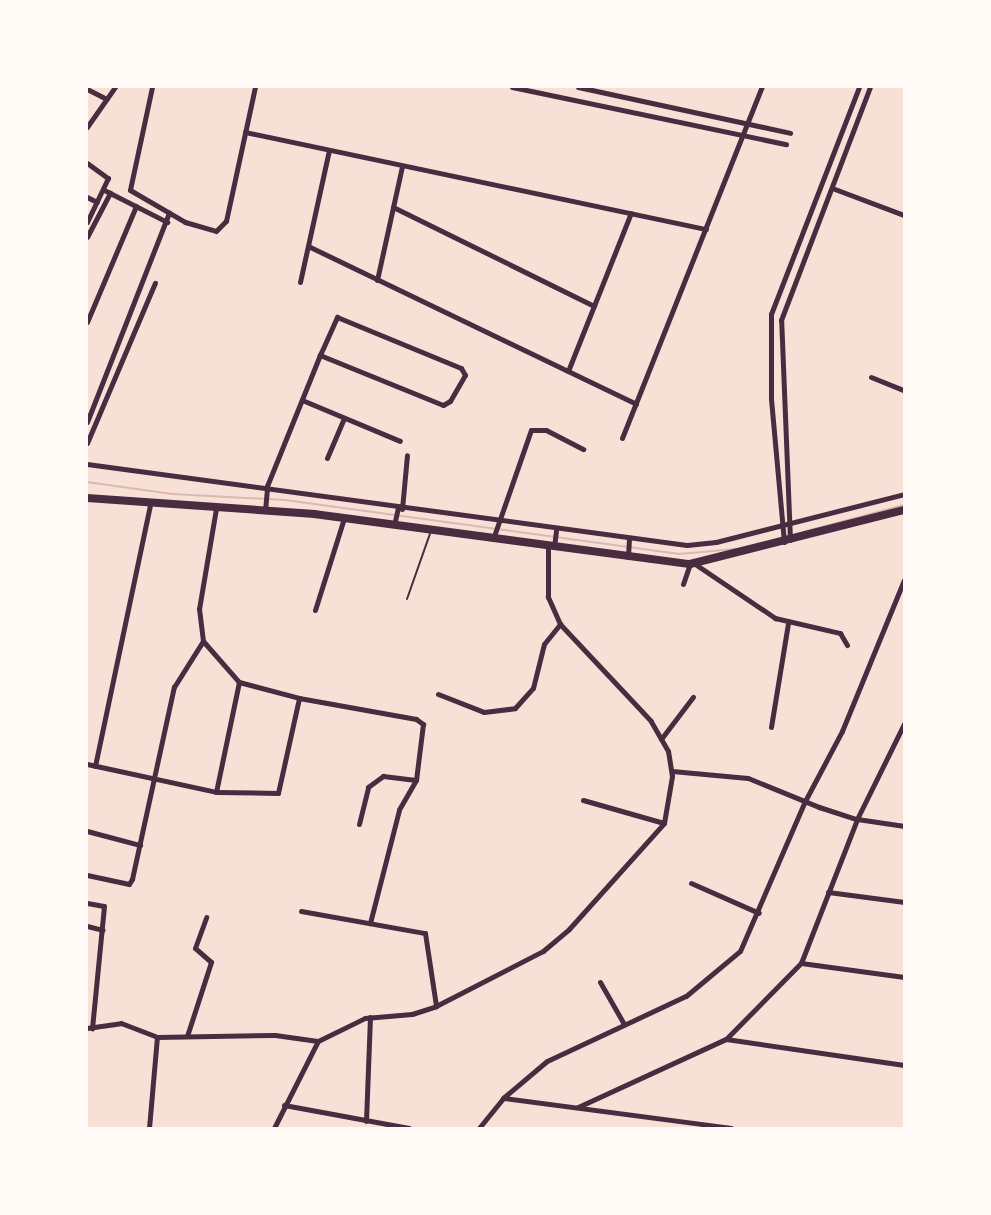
<!DOCTYPE html>
<html>
<head>
<meta charset="utf-8">
<style>
  body { margin:0 }
  #map { position:relative; width:991px; height:1215px; overflow:hidden; background:#f7e1d7; font-family:"Alegreya Sans",sans-serif }
  div>[style] { position:absolute }
  [style*='--x'] { left:calc(var(--x)*1px); top:calc(var(--y)*1px); width:calc(var(--w)*1px); rotate:calc(var(--a)*1deg) }
  .stream>* { height:2px; margin:-1px; padding:0 1px; transform-origin:1px; border-radius:1px; background:#dcb8b0 }
  .service>* { height:2px; margin:-1px; padding:0 1px; transform-origin:1px; border-radius:1px; background:#4a2c40 }
  .minor>* { height:5px; margin:-2.5px; padding:0 2.5px; transform-origin:2.5px; border-radius:2.5px; background:#4a2c40 }
  .secondary>* { height:8px; margin:-4px; padding:0 4px; transform-origin:4px; border-radius:4px; background:#4a2c40 }
  span { translate:-50% -50%; white-space:nowrap; text-align:center; line-height:1.15; -webkit-text-stroke:4.5px #fffaf5; paint-order:stroke }
  .frame { position:absolute; inset:0; border:88px solid #fffaf5; pointer-events:none }
</style>
</head>
<body>
<div id="map">
  <div class="stream">
    <i style="--x:87;--y:482;--w:86;--a:8"></i>
    <i style="--x:172;--y:494;--w:113;--a:3"></i>
    <i style="--x:285;--y:500;--w:398;--a:7.8"></i>
    <i style="--x:679;--y:554;--w:57;--a:-5"></i>
    <i style="--x:803;--y:532;--w:105;--a:-15"></i>
  </div>
  <div class="service">
    <i style="--x:407;--y:599;--w:72;--a:-70.6"></i>
  </div>
  <div class="minor">
    <i style="--x:152;--y:87;--w:105;--a:102.1"></i>
    <i style="--x:130;--y:190;--w:64;--a:30.2"></i>
    <i style="--x:185;--y:222;--w:32;--a:16"></i>
    <i style="--x:216;--y:231;--w:14;--a:-45"></i>
    <i style="--x:226;--y:221;--w:137;--a:-77.8"></i>
    <i style="--x:512;--y:87;--w:280;--a:11.8"></i>
    <i style="--x:578;--y:87;--w:217;--a:12.2"></i>
    <i style="--x:87;--y:89;--w:22;--a:27"></i>
    <i style="--x:87;--y:127;--w:49;--a:-55"></i>
    <i style="--x:245;--y:132;--w:471;--a:11.9"></i>
    <i style="--x:87;--y:163;--w:26;--a:36"></i>
    <i style="--x:108;--y:178;--w:49;--a:115.5"></i>
    <i style="--x:832;--y:188;--w:77;--a:20.6"></i>
    <i style="--x:104;--y:190;--w:71;--a:26.9"></i>
    <i style="--x:87;--y:197;--w:11;--a:27"></i>
    <i style="--x:393;--y:207;--w:224;--a:26.2"></i>
    <i style="--x:87;--y:237;--w:50;--a:-62.4"></i>
    <i style="--x:308;--y:246;--w:364;--a:25.7"></i>
    <i style="--x:377;--y:280;--w:117;--a:-77.6"></i>
    <i style="--x:300;--y:282;--w:135;--a:-77.6"></i>
    <i style="--x:87;--y:322;--w:126;--a:-67.1"></i>
    <i style="--x:568;--y:371;--w:170;--a:-68.3"></i>
    <i style="--x:871;--y:377;--w:35;--a:22"></i>
    <i style="--x:302;--y:400;--w:106;--a:22.7"></i>
    <i style="--x:87;--y:422;--w:225;--a:-68.6"></i>
    <i style="--x:622;--y:438;--w:378;--a:-68.3"></i>
    <i style="--x:87;--y:443;--w:174;--a:-67"></i>
    <i style="--x:327;--y:458;--w:43;--a:-67"></i>
    <i style="--x:87;--y:464;--w:605;--a:7.69"></i>
    <i style="--x:687;--y:545;--w:29;--a:-6"></i>
    <i style="--x:716;--y:542;--w:194;--a:-14.3"></i>
    <i style="--x:402;--y:509;--w:54;--a:-84.7"></i>
    <i style="--x:265;--y:511;--w:25;--a:-85"></i>
    <i style="--x:267;--y:486;--w:141;--a:-68"></i>
    <i style="--x:320;--y:355;--w:42;--a:-65.9"></i>
    <i style="--x:337;--y:317;--w:134;--a:22.4"></i>
    <i style="--x:461;--y:368;--w:8;--a:60"></i>
    <i style="--x:465;--y:375;--w:30;--a:120"></i>
    <i style="--x:450;--y:401;--w:8;--a:150"></i>
    <i style="--x:443;--y:405;--w:133;--a:-157.9"></i>
    <i style="--x:394;--y:525;--w:17;--a:-77"></i>
    <i style="--x:493;--y:539;--w:115;--a:-70.8"></i>
    <i style="--x:531;--y:430;--w:15;--a:0"></i>
    <i style="--x:546;--y:430;--w:42;--a:27.2"></i>
    <i style="--x:790;--y:540;--w:220;--a:-92.3"></i>
    <i style="--x:781;--y:320;--w:249;--a:-69.1"></i>
    <i style="--x:784;--y:542;--w:144;--a:-95.2"></i>
    <i style="--x:771;--y:399;--w:85;--a:-90"></i>
    <i style="--x:771;--y:314;--w:243;--a:-68.8"></i>
    <i style="--x:554;--y:547;--w:17;--a:-83"></i>
    <i style="--x:628;--y:557;--w:18;--a:-87"></i>
    <i style="--x:695;--y:564;--w:97;--a:34"></i>
    <i style="--x:775;--y:618;--w:67;--a:13"></i>
    <i style="--x:840;--y:633;--w:14;--a:60"></i>
    <i style="--x:683;--y:584;--w:21;--a:-71"></i>
    <i style="--x:315;--y:610;--w:96;--a:-72.5"></i>
    <i style="--x:203;--y:641;--w:55;--a:48.7"></i>
    <i style="--x:239;--y:682;--w:62;--a:14.9"></i>
    <i style="--x:299;--y:698;--w:119;--a:10.2"></i>
    <i style="--x:416;--y:719;--w:9;--a:36"></i>
    <i style="--x:423;--y:724;--w:56;--a:97.1"></i>
    <i style="--x:416;--y:780;--w:34;--a:120"></i>
    <i style="--x:399;--y:810;--w:117;--a:104.4"></i>
    <i style="--x:438;--y:694;--w:49;--a:21.4"></i>
    <i style="--x:484;--y:712;--w:31;--a:-7"></i>
    <i style="--x:515;--y:708;--w:27;--a:-48"></i>
    <i style="--x:533;--y:688;--w:45;--a:-76"></i>
    <i style="--x:544;--y:644;--w:26;--a:-51"></i>
    <i style="--x:771;--y:727;--w:105;--a:-80.7"></i>
    <i style="--x:661;--y:739;--w:53;--a:-52.7"></i>
    <i style="--x:87;--y:764;--w:132;--a:12.2"></i>
    <i style="--x:216;--y:792;--w:62;--a:0.9"></i>
    <i style="--x:278;--y:793;--w:97;--a:-77.5"></i>
    <i style="--x:95;--y:766;--w:268;--a:-78.1"></i>
    <i style="--x:672;--y:771;--w:76;--a:5.3"></i>
    <i style="--x:748;--y:778;--w:77;--a:22.2"></i>
    <i style="--x:819;--y:807;--w:40;--a:18"></i>
    <i style="--x:857;--y:819;--w:48;--a:8.5"></i>
    <i style="--x:216;--y:792;--w:112;--a:-78.2"></i>
    <i style="--x:583;--y:800;--w:84;--a:15.9"></i>
    <i style="--x:359;--y:824;--w:38;--a:-76"></i>
    <i style="--x:368;--y:787;--w:19;--a:-36"></i>
    <i style="--x:383;--y:776;--w:33;--a:7"></i>
    <i style="--x:87;--y:831;--w:55;--a:14.8"></i>
    <i style="--x:87;--y:875;--w:43;--a:12.1"></i>
    <i style="--x:129;--y:884;--w:6;--a:-59"></i>
    <i style="--x:132;--y:879;--w:197;--a:-77.7"></i>
    <i style="--x:174;--y:687;--w:54;--a:-57.8"></i>
    <i style="--x:203;--y:641;--w:32;--a:-97"></i>
    <i style="--x:199;--y:609;--w:101;--a:-80.4"></i>
    <i style="--x:691;--y:883;--w:74;--a:23.8"></i>
    <i style="--x:828;--y:892;--w:77;--a:7.5"></i>
    <i style="--x:87;--y:903;--w:17;--a:10"></i>
    <i style="--x:104;--y:906;--w:123;--a:95.6"></i>
    <i style="--x:301;--y:911;--w:126;--a:10.1"></i>
    <i style="--x:425;--y:933;--w:74;--a:81.4"></i>
    <i style="--x:87;--y:926;--w:16;--a:14"></i>
    <i style="--x:801;--y:963;--w:104;--a:7.7"></i>
    <i style="--x:600;--y:982;--w:48;--a:60.3"></i>
    <i style="--x:87;--y:1028;--w:34;--a:-8"></i>
    <i style="--x:121;--y:1023;--w:39;--a:21"></i>
    <i style="--x:157;--y:1037;--w:118;--a:-1"></i>
    <i style="--x:275;--y:1035;--w:43;--a:7.9"></i>
    <i style="--x:187;--y:1036;--w:78;--a:-72"></i>
    <i style="--x:211;--y:962;--w:21;--a:-139"></i>
    <i style="--x:195;--y:948;--w:33;--a:-70"></i>
    <i style="--x:726;--y:1039;--w:180;--a:8.3"></i>
    <i style="--x:318;--y:1041;--w:52;--a:-26.1"></i>
    <i style="--x:365;--y:1018;--w:47;--a:-4.9"></i>
    <i style="--x:412;--y:1014;--w:25;--a:-18"></i>
    <i style="--x:436;--y:1006;--w:120;--a:-27.2"></i>
    <i style="--x:543;--y:951;--w:34;--a:-40"></i>
    <i style="--x:569;--y:929;--w:142;--a:-48.1"></i>
    <i style="--x:664;--y:823;--w:48;--a:-80.3"></i>
    <i style="--x:672;--y:776;--w:25;--a:-99"></i>
    <i style="--x:668;--y:751;--w:34;--a:-120"></i>
    <i style="--x:651;--y:721;--w:133;--a:-133.2"></i>
    <i style="--x:560;--y:624;--w:30;--a:-114"></i>
    <i style="--x:548;--y:597;--w:50;--a:-90"></i>
    <i style="--x:504;--y:1098;--w:229;--a:7.5"></i>
    <i style="--x:284;--y:1105;--w:127;--a:10.4"></i>
    <i style="--x:578;--y:1107;--w:163;--a:-24.7"></i>
    <i style="--x:726;--y:1039;--w:107;--a:-45.4"></i>
    <i style="--x:801;--y:963;--w:155;--a:-68.7"></i>
    <i style="--x:857;--y:819;--w:106;--a:-63.7"></i>
    <i style="--x:366;--y:1121;--w:104;--a:-87.8"></i>
    <i style="--x:149;--y:1128;--w:91;--a:-85"></i>
    <i style="--x:274;--y:1128;--w:97;--a:-63.2"></i>
    <i style="--x:479;--y:1128;--w:38;--a:-51"></i>
    <i style="--x:503;--y:1098;--w:57;--a:-40.1"></i>
    <i style="--x:547;--y:1061;--w:153;--a:-25.1"></i>
    <i style="--x:686;--y:996;--w:70;--a:-39.8"></i>
    <i style="--x:740;--y:951;--w:163;--a:-66.6"></i>
    <i style="--x:805;--y:801;--w:79;--a:-62.1"></i>
    <i style="--x:842;--y:731;--w:163;--a:-67.7"></i>
  </div>
  <div class="secondary">
    <i style="--x:87;--y:498;--w:228;--a:4"></i>
    <i style="--x:314;--y:514;--w:379;--a:7.6"></i>
    <i style="--x:690;--y:564;--w:221;--a:-14.2"></i>
  </div>
  <div class="frame"></div>
</div>
</body>
</html>
